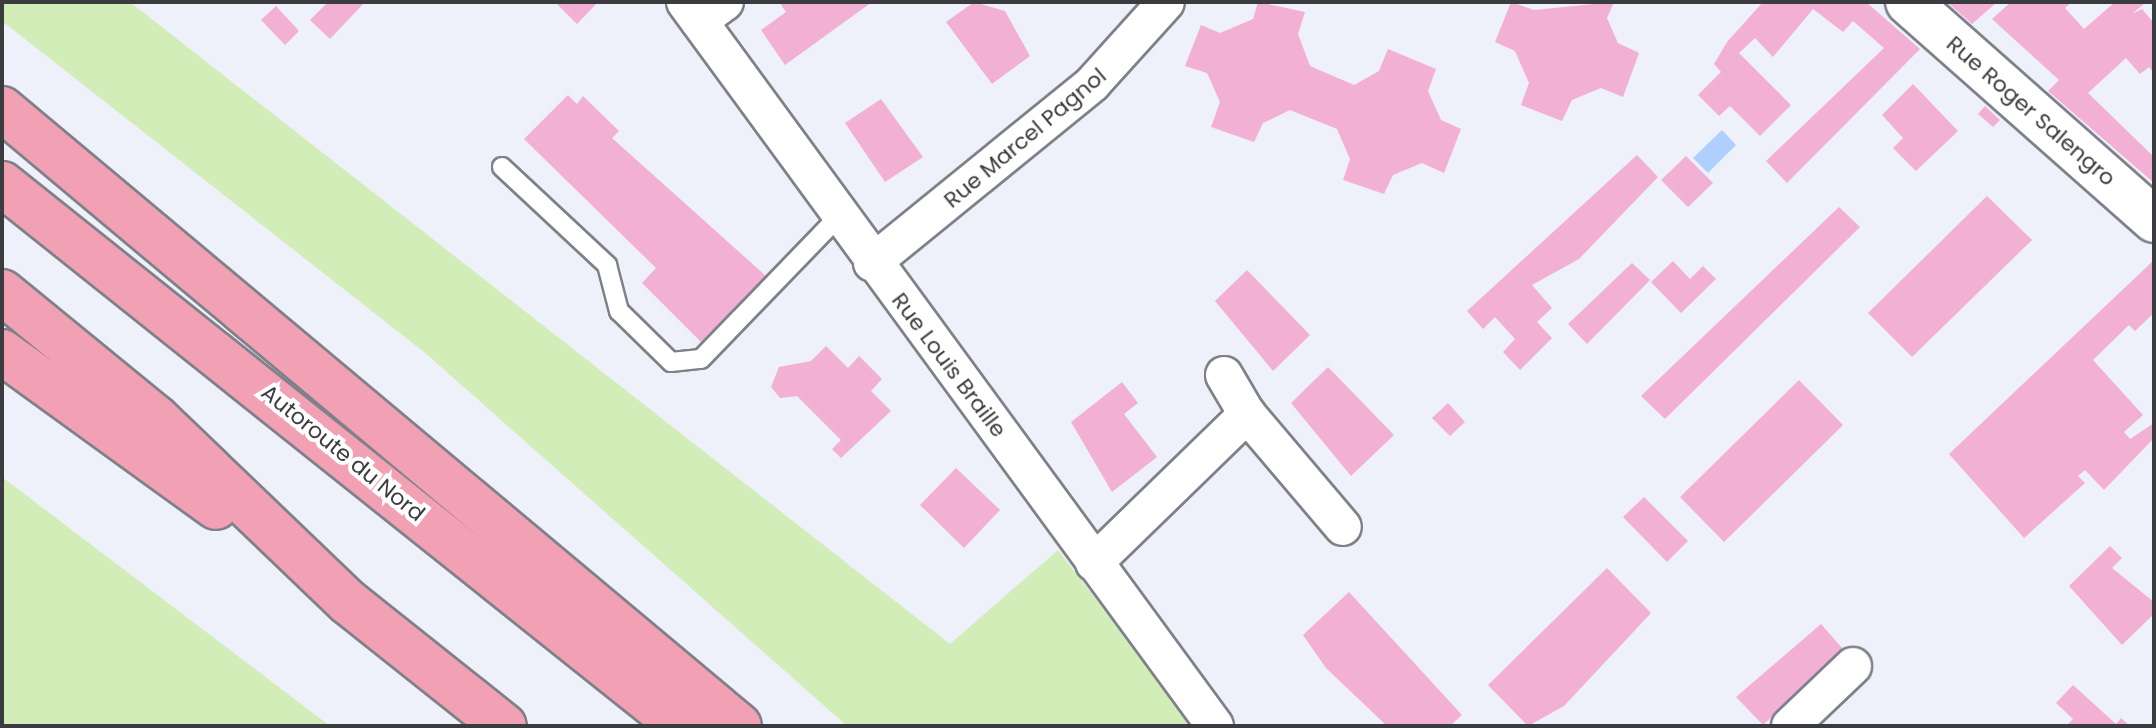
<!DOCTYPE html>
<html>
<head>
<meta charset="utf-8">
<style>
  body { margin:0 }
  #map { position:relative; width:2156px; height:728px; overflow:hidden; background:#eef0fa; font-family:Poppins,sans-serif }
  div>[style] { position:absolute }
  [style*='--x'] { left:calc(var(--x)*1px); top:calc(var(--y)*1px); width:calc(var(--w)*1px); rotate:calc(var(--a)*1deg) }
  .green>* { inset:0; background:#d3edb8 }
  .water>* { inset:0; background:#afcffc }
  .building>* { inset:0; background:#f2b0d4 }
  .roads { filter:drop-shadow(2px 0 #7f8189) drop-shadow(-2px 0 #7f8189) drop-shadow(0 2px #7f8189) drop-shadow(0 -2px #7f8189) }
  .service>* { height:18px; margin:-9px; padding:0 9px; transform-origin:9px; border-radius:9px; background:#fff }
  .minor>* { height:36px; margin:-18px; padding:0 18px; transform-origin:18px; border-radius:18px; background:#fff }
  .tertiary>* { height:44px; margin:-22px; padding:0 22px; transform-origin:22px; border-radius:22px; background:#fff }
  .motorway>* { height:44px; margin:-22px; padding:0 22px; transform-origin:22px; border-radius:22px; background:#f2a0b4 }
  span { translate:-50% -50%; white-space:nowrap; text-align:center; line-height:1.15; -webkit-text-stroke:8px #fff; paint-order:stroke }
  .street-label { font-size:22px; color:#3b3c40 }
  .frame { position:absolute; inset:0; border:4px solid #3b3c40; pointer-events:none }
</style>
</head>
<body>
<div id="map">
  <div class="green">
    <i style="clip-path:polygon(2px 2px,130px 2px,950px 644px,1058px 550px,1194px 726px,847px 726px,424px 352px,2px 21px)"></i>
    <i style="clip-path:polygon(2px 477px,330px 726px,2px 726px)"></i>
  </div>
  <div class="water">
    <i style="clip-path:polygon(1722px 130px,1736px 145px,1708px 173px,1693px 158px)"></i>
  </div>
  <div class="building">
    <i style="clip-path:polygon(328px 2px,365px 2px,330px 39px,310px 20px)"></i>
    <i style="clip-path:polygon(555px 2px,598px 2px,577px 24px)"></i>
    <i style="clip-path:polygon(779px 2px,872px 2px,785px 65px,761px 30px,786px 12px)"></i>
    <i style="clip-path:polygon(974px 2px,1005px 11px,1030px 56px,992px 84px,946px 22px)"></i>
    <i style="clip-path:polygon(1258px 2px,1305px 12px,1298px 34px,1310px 66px,1354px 85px,1379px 71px,1388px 49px,1436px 69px,1428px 91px,1441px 120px,1461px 129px,1444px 173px,1422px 163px,1393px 175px,1384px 194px,1343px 180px,1350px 159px,1337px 129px,1290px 110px,1263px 123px,1254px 142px,1211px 127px,1220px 102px,1207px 73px,1185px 66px,1201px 25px,1220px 33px,1253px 19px)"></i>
    <i style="clip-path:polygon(1511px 2px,1534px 10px,1614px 2px,1607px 18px,1618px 43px,1639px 53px,1623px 97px,1601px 88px,1572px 100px,1562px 121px,1521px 105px,1529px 83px,1515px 51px,1495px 42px)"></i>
    <i style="clip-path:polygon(1763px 2px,1866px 2px,1920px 49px,1787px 183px,1766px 161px,1884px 48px,1853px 21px,1843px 32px,1813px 9px,1773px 57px,1755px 38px,1739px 53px,1791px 105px,1760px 136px,1730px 106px,1719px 116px,1698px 95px,1721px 72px,1714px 64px,1727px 42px)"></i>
    <i style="clip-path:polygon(1947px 2px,1997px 2px,1972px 24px)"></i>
    <i style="clip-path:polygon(2011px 2px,2072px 2px,2065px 8px,2084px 29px,2115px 2px,2146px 2px,2132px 14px,2142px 9px,2154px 23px,2154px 73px,2149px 67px,2140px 74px,2126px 58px,2088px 93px,2154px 157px,2154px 183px,2048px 91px,2059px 80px,1992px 19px)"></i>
    <i style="clip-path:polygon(276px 6px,299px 31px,285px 45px,261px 20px)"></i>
    <i style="clip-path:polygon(1913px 84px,1958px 131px,1916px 171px,1893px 148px,1903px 138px,1882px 115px)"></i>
    <i style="clip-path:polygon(568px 95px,577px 104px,583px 96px,619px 131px,612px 138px,766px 276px,701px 342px,642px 283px,656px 268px,524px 139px)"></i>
    <i style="clip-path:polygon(881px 99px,923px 157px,885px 182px,845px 123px)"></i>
    <i style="clip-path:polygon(1985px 106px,2000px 120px,1993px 127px,1978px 114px)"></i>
    <i style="clip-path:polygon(1637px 155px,1658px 177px,1579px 259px,1532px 285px,1552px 308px,1537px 322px,1552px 338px,1520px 370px,1503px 352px,1515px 339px,1495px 317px,1483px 329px,1467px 311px)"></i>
    <i style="clip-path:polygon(1686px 156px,1713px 183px,1688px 207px,1661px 180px)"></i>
    <i style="clip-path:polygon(1987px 196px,2032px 240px,1912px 357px,1868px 313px)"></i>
    <i style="clip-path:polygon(1839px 207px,1860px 227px,1665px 419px,1641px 396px)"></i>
    <i style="clip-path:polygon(2154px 260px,2154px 313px,2135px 331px,2129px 325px,2093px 360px,2143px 415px,2124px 432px,2130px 439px,2154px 423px,2154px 438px,2104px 490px,2085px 470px,2078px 476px,2085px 483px,2024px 538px,1949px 454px)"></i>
    <i style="clip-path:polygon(1673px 261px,1690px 279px,1703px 266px,1716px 279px,1681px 313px,1651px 282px)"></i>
    <i style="clip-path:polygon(1632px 263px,1650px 280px,1587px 344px,1568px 324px)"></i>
    <i style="clip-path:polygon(1247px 270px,1310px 335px,1273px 371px,1215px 301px)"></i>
    <i style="clip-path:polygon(826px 346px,848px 368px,859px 356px,882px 379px,871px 391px,891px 411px,841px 458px,832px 449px,841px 440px,797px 396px,780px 398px,771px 387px,779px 367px,811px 361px)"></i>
    <i style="clip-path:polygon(1328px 367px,1394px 435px,1351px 476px,1291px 403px)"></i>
    <i style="clip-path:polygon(1799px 380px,1843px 425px,1724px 542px,1680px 497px)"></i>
    <i style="clip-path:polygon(1122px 382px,1138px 403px,1124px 414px,1157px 457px,1112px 492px,1071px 422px)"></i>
    <i style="clip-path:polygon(1448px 403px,1465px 422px,1450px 436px,1432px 418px)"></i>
    <i style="clip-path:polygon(956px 468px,1000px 510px,964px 548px,920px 505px)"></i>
    <i style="clip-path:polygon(1644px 497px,1688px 541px,1667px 562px,1623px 517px)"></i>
    <i style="clip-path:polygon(2110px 546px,2122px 558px,2112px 568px,2154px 602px,2154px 614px,2122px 645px,2069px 586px)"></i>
    <i style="clip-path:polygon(1607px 568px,1651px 613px,1564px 706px,1528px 726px,1488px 685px)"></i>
    <i style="clip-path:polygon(1349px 592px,1462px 715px,1450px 726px,1387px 726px,1326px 668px,1303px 635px)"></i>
    <i style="clip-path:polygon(1821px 624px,1843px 649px,1763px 725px,1736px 697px)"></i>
    <i style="clip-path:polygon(2073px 685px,2116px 724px,2121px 718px,2130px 726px,2066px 726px,2073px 719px,2056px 703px)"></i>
  </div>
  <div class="roads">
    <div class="service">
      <i style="--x:502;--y:167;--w:144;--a:43"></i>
      <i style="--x:607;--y:265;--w:48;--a:75.4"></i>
      <i style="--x:619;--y:311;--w:73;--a:44.4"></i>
      <i style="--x:671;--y:362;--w:30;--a:-6"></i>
      <i style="--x:701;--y:359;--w:199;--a:-46"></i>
    </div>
    <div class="minor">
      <i style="--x:685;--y:2;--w:897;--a:53.79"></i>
      <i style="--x:699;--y:21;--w:32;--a:-36"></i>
      <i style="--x:872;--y:263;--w:284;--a:-39.1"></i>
      <i style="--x:1092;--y:84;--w:110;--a:-47.9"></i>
      <i style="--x:1224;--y:375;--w:45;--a:59.5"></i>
      <i style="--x:1247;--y:414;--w:148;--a:49.7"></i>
      <i style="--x:1094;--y:563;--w:214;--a:-44.2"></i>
      <i style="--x:1790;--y:726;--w:87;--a:-43.6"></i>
    </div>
    <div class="tertiary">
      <i style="--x:1908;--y:2;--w:329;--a:41.5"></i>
    </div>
    <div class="motorway">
      <i style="--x:2;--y:109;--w:961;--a:39.94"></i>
      <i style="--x:2;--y:184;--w:869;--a:38.6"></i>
      <i style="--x:2;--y:292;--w:199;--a:39.3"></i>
      <i style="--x:156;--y:418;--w:266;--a:43.8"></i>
      <i style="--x:348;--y:602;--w:199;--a:38.5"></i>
      <i style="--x:2;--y:352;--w:264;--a:35.9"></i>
    </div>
  </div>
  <div class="street-label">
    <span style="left:2031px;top:111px;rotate:41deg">Rue Roger Salengro</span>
    <span style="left:1025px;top:138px;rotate:-40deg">Rue Marcel Pagnol</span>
    <span style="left:949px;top:365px;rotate:53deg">Rue Louis Braille</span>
    <span style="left:343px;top:453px;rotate:39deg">Autoroute du Nord</span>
  </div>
  <div class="frame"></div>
</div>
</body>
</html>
